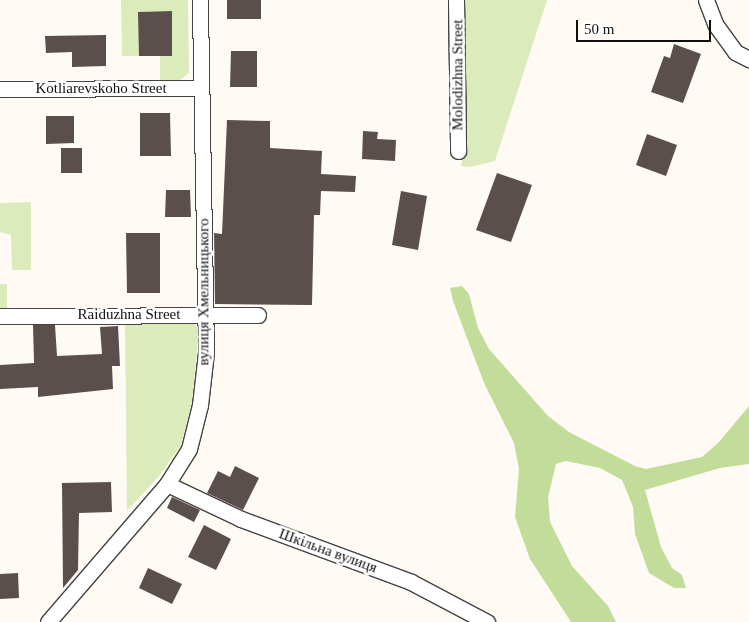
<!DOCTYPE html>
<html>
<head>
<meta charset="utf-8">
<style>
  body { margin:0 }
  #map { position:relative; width:749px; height:622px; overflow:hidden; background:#fffbf4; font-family:"Times New Roman",serif }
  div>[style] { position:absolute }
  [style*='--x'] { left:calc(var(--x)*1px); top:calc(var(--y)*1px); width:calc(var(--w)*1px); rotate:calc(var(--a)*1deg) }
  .green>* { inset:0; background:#dcebbb }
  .forest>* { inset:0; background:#c2dd9a }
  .building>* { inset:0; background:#5a4f4c }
  .roads { filter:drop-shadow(1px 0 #434343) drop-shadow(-1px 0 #434343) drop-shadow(0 1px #434343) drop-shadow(0 -1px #434343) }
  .street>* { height:15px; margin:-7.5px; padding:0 7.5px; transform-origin:7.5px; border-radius:7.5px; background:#fff }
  span { translate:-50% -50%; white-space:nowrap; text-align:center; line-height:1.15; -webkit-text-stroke:5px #fff; paint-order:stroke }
  .street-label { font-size:15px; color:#101010 }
  .scale { position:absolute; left:576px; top:20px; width:135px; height:22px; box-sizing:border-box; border:2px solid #101010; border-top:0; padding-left:6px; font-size:15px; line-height:18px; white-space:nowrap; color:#101010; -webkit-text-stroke:4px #fff; paint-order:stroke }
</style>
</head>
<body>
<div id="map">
  <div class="green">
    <i style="clip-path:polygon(121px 0,188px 0,189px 73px,179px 81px,160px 81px,160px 56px,172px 56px,172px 11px,139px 12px,139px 56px,122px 56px)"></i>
    <i style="clip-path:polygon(462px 0,547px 0,495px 161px,470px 167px,461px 166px,464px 151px)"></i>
    <i style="clip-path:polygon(31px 202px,31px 270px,12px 270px,11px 235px,0 232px,0 203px)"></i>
    <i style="clip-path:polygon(0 284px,7px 284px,7px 308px,0 308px)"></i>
    <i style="clip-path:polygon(125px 323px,194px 323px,199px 329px,192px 402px,181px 445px,160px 475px,127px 511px)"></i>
  </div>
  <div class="forest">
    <i style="clip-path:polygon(462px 286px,469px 294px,478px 328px,489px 349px,548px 416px,569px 432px,635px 466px,646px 469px,702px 457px,719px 442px,749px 406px,749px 464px,720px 468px,645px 490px,661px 547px,672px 568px,682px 575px,686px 588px,674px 588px,649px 573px,635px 534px,633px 507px,622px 480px,600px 468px,566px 461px,556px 464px,548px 497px,550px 522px,572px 566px,608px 606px,616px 622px,571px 622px,530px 559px,515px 517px,519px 469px,514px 443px,484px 383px,453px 301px,450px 288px)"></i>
  </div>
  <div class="building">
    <i style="clip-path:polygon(227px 0,261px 0,261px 19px,227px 19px)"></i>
    <i style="clip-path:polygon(172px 11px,172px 56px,139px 56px,138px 12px)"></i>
    <i style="clip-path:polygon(106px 35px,106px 66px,72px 67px,72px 52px,46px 53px,45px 36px)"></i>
    <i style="clip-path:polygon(674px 44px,701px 54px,683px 103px,651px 92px,664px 56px,670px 58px)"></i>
    <i style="clip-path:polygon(231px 51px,257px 51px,257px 87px,230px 87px)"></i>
    <i style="clip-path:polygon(140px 113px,170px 113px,171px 156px,140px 156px)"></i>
    <i style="clip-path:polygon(46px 116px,74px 116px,74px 143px,46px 144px)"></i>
    <i style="clip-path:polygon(227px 120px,270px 121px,270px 148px,322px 151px,321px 174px,356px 176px,355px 192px,321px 191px,320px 215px,314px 215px,312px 305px,215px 304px,214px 233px,222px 234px)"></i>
    <i style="clip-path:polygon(363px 131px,378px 132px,377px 139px,396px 140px,395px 161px,362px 159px)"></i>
    <i style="clip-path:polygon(647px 134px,677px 145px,666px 176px,636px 165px)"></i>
    <i style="clip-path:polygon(61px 148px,82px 148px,82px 173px,61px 173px)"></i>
    <i style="clip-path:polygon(497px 173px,532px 185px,511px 242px,476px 230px)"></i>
    <i style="clip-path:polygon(166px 190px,190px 190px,191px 217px,165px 217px)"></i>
    <i style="clip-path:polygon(401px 191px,427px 196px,418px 250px,392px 245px)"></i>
    <i style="clip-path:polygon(126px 233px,160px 233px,160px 293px,127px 293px)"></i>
    <i style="clip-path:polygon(33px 325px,55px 325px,57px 356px,102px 354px,100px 327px,118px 326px,120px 366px,112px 366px,113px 389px,38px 397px,38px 387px,0 389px,0 365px,34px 363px)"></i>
    <i style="clip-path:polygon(235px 466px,259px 478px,243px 510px,207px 493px,218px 471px,230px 477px)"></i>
    <i style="clip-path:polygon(111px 482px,112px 512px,79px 513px,78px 570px,63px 588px,62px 483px)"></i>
    <i style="clip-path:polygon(172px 497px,200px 510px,194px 522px,167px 508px)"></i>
    <i style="clip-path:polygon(204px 525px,231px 539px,216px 570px,188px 557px)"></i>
    <i style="clip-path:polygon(148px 568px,182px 584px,172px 604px,139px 588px)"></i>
    <i style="clip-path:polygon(18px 573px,19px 598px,0 599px,0 574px)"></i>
  </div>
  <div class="roads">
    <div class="street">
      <i style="--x:456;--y:0;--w:151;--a:89.2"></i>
      <i style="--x:706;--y:0;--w:26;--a:69"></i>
      <i style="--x:715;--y:24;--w:34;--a:54"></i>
      <i style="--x:735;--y:52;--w:16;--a:27"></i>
      <i style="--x:0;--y:89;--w:201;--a:-0.3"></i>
      <i style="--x:0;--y:316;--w:258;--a:-0.2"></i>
      <i style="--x:167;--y:484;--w:82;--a:25.3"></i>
      <i style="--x:241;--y:519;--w:181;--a:20.3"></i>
      <i style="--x:411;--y:582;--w:86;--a:27.8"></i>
      <i style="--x:48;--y:622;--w:182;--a:-49.2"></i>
      <i style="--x:167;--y:484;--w:41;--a:-57.8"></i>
      <i style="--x:189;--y:449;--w:45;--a:-76"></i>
      <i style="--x:200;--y:405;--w:53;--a:-83.5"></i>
      <i style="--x:206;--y:352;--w:352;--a:-91"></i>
    </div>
  </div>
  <div class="street-label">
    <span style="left:458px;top:75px;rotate:-90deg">Molodizhna Street</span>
    <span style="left:101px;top:89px">Kotliarevskoho Street</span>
    <span style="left:204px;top:292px;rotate:-90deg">вулиця Хмельницького</span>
    <span style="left:129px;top:315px">Raiduzhna Street</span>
    <span style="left:328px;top:551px;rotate:20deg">Шкільна вулиця</span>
  </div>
  <div class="scale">50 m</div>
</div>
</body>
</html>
